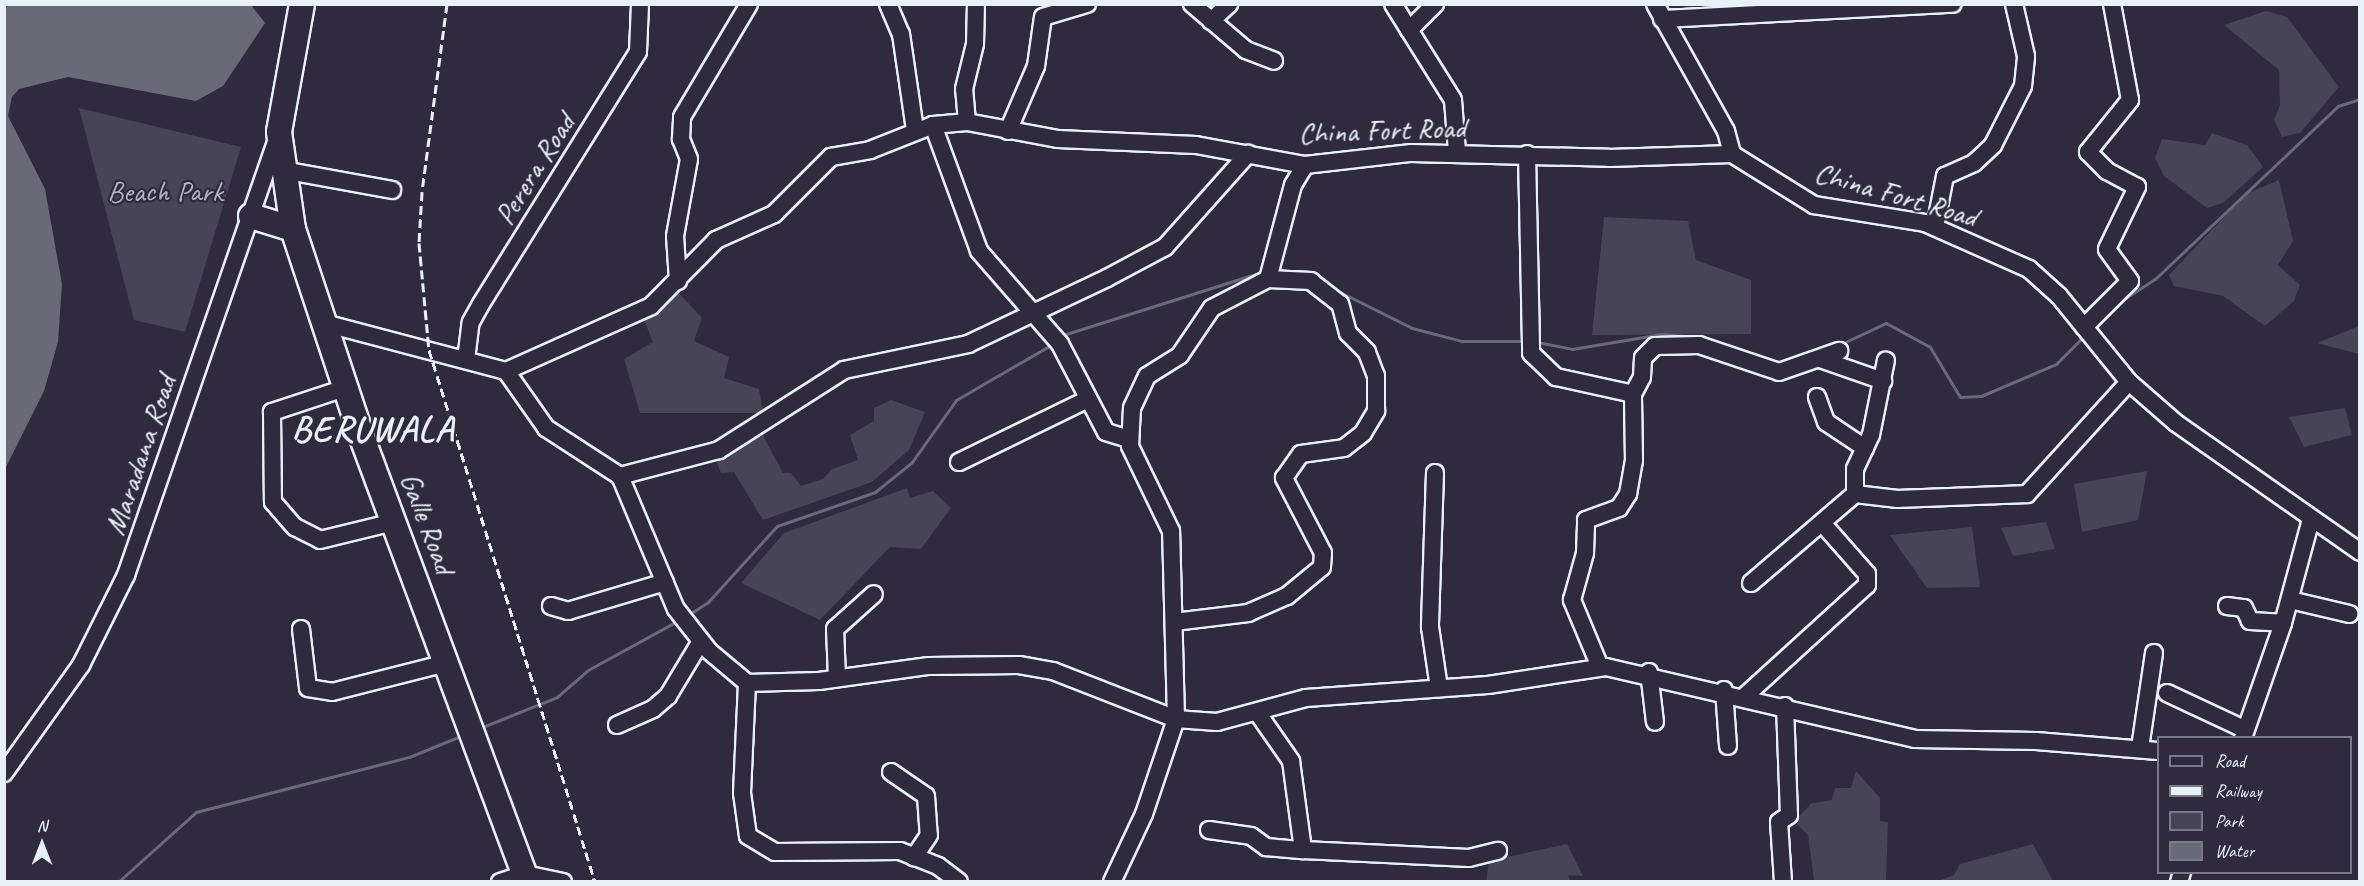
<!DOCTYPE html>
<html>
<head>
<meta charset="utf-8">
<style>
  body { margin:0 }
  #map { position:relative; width:2364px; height:886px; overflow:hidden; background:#2f2a3d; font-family:Caveat,sans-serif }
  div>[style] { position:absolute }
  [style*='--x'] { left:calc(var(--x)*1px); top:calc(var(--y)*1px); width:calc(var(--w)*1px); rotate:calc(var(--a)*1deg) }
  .green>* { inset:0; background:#464455 }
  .water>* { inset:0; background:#696978 }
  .stream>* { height:3px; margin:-1.5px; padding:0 1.5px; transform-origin:1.5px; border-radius:1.5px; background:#696978 }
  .roads { filter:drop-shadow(2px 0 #e8f1f8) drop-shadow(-2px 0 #e8f1f8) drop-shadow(0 2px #e8f1f8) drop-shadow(0 -2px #e8f1f8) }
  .minor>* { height:16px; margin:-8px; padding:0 8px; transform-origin:8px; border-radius:8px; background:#2f2a3d }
  .highway>* { height:24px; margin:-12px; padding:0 12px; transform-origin:12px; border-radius:12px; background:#2f2a3d }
  .rail>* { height:3px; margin-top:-1.5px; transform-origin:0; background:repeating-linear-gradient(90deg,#e8f1f8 0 9px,transparent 0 13.5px) }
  span { translate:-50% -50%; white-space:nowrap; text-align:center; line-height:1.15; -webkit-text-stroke:4.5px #2f2a3d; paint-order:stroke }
  .street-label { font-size:30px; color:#e8f1f8 }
  .park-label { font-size:30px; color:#afb4bf }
  .district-label { font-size:36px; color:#e8f1f8; font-weight:700; letter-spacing:1.5px }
  .frame { position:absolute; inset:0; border:6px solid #e8f1f8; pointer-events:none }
  .legend { position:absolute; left:2157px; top:736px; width:195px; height:138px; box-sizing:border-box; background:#2f2a3d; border:2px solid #797a88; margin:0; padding:8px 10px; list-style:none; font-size:18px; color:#e8f1f8 }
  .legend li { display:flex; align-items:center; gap:12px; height:30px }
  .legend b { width:30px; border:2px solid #797a88 }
  .north { position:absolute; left:12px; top:814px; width:60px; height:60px; -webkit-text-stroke:4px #2f2a3d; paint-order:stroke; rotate:0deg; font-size:16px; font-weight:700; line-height:24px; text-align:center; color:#e8f1f8 }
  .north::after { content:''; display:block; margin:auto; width:21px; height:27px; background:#e8f1f8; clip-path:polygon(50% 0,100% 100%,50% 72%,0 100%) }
</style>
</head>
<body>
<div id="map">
  <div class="green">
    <i style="clip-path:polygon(2266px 11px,2287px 17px,2339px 87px,2300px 133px,2282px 137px,2274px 120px,2280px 105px,2279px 70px,2224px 25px)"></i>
    <i style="clip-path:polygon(79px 108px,241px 147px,185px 332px,134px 320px)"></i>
    <i style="clip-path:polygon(2212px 133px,2247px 145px,2263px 167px,2223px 203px,2207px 208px,2164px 176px,2155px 158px,2162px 139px,2205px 145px)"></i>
    <i style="clip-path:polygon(2279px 180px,2293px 241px,2278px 265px,2300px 285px,2294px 301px,2265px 326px,2223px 296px,2174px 286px,2169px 275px,2246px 194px)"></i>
    <i style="clip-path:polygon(1604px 217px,1688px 221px,1696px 260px,1751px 280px,1751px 334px,1592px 335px)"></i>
    <i style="clip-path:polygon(677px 291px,702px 318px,694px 341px,729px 357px,724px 378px,759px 389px,763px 413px,640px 413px,624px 359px,653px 342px,644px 320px)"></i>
    <i style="clip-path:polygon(2359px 326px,2359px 354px,2317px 343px)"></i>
    <i style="clip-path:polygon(891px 400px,925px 412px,909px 450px,872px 482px,763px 520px,734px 472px,721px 473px,715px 458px,762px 434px,783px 473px,791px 473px,801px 486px,823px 479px,832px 469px,858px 460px,850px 435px,874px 421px,874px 408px)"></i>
    <i style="clip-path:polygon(2345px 408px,2352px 435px,2304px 447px,2289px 417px)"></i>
    <i style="clip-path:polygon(2147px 471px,2138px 520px,2082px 532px,2074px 484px)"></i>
    <i style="clip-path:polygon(907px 488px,910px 498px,933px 491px,951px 508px,921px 549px,890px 547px,820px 620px,741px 583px,784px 533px)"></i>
    <i style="clip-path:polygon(2046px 522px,2055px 549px,2013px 556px,2001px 528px)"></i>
    <i style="clip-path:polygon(1972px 527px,1980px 587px,1927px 588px,1890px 535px)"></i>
    <i style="clip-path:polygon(1856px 771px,1880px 798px,1880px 821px,1888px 822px,1886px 881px,1814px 881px,1808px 835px,1794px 821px,1812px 803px,1832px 800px,1835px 788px,1851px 788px)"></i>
    <i style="clip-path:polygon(1567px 844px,1583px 876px,1568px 875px,1570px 881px,1486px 882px,1489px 861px)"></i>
    <i style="clip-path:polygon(2033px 844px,2053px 881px,1938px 881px,1954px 875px,1960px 864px)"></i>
  </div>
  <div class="water">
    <i style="clip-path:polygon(5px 4px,251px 5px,265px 23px,223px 86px,196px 101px,68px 77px,19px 89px,12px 97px,8px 116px,45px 189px,62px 284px,58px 342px,44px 391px,5px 469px)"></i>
  </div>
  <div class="stream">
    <i style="--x:1276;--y:271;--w:32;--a:5"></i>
    <i style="--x:1334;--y:289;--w:87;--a:26.6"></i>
    <i style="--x:1412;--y:328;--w:52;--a:14.6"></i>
    <i style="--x:1462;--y:341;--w:59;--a:0"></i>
    <i style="--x:2124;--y:299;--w:37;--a:-33"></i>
    <i style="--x:2155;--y:279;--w:252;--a:-43.4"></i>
    <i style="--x:2338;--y:106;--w:23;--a:-18"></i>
    <i style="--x:1063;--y:335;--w:206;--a:-17.6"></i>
    <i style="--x:1701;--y:338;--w:36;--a:18"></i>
    <i style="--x:1537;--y:342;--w:36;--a:11"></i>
    <i style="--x:1572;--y:349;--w:91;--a:-9.5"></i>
    <i style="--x:1662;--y:334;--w:33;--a:5"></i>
    <i style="--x:1839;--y:345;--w:52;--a:-25.1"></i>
    <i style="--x:1886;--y:323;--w:50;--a:28.6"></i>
    <i style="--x:1930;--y:347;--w:58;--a:59"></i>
    <i style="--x:1960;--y:397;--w:21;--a:-3"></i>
    <i style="--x:1981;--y:396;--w:82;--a:-23.1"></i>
    <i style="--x:2056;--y:364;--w:40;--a:-45"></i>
    <i style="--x:688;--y:615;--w:24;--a:-33"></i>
    <i style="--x:708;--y:602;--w:103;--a:-47.8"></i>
    <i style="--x:777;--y:526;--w:104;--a:-19.1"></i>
    <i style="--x:875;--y:492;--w:48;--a:-39"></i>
    <i style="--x:912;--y:462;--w:76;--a:-54.6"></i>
    <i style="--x:956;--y:400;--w:110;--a:-30.1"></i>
    <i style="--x:480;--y:728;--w:83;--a:-21.9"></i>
    <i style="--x:557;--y:697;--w:41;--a:-41.1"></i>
    <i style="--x:588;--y:670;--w:98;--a:-28.7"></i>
    <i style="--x:118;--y:882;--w:105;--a:-41.9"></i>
    <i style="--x:196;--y:812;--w:220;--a:-14.5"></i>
    <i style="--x:409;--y:757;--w:58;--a:-22.2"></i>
  </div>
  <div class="roads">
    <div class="minor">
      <i style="--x:888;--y:4;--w:33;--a:67"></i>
      <i style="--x:901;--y:34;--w:97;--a:81.7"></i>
      <i style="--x:1192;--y:4;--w:71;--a:40.4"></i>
      <i style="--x:1246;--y:50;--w:30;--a:21"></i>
      <i style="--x:1393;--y:4;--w:113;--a:58"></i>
      <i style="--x:1453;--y:100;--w:52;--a:85.6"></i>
      <i style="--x:1655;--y:4;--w:145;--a:60.8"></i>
      <i style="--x:1726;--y:131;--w:24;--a:75"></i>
      <i style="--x:1662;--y:19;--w:291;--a:-3"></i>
      <i style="--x:1211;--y:21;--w:25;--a:-43"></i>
      <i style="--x:1409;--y:30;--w:37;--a:-45"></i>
      <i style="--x:967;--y:122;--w:33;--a:-95"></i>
      <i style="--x:964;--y:89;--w:46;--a:-76.3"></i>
      <i style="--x:975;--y:44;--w:40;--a:-88.6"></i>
      <i style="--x:933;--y:125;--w:134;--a:69.9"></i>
      <i style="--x:979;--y:251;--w:123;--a:48.9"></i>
      <i style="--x:1060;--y:344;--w:99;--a:62.4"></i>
      <i style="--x:1106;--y:432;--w:24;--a:17"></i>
      <i style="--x:1008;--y:131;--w:71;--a:-66.7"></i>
      <i style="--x:1036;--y:66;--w:49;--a:-81.9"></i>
      <i style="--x:1043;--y:17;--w:46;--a:-16.5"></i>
      <i style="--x:1527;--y:154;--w:199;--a:88.8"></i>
      <i style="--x:1531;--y:353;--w:35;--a:44"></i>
      <i style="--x:1556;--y:377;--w:79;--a:12.4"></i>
      <i style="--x:283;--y:170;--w:111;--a:10.4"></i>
      <i style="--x:1935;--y:227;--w:52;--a:-78.9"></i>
      <i style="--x:1945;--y:176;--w:32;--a:-24"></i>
      <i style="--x:1974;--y:163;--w:26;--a:-43"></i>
      <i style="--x:1993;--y:145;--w:66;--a:-63"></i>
      <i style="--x:2023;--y:86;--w:30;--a:-84"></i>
      <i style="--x:2026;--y:56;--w:53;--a:-103"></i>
      <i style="--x:678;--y:281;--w:45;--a:-93.8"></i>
      <i style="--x:675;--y:236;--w:78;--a:-79.7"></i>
      <i style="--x:689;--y:159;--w:22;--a:-112"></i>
      <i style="--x:681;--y:139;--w:22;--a:-87"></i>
      <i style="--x:682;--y:117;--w:131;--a:-59.3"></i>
      <i style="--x:324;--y:323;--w:188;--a:14.8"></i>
      <i style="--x:506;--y:371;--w:159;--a:-24.1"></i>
      <i style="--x:651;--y:306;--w:93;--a:-45.4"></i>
      <i style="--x:716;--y:240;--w:64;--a:-24.1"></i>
      <i style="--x:774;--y:214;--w:81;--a:-45"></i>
      <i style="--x:831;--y:157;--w:40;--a:-10"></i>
      <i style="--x:870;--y:150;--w:68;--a:-21.6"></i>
      <i style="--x:933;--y:125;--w:34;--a:-5"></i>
      <i style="--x:967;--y:122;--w:93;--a:10.6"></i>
      <i style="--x:1058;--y:139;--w:138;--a:2.5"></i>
      <i style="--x:1196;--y:145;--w:111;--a:10.4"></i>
      <i style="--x:1305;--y:165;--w:107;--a:-6.5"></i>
      <i style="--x:1411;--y:153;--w:198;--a:1.4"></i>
      <i style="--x:1609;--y:158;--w:123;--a:-1.9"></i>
      <i style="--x:1732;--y:154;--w:97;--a:31.9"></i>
      <i style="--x:1814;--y:205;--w:112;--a:9.2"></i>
      <i style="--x:1925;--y:223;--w:114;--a:23.9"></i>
      <i style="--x:2029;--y:269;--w:40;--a:42"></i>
      <i style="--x:2059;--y:296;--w:111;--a:50.9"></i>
      <i style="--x:2129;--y:382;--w:62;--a:41.1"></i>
      <i style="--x:2176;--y:423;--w:225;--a:35"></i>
      <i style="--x:2084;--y:327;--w:65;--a:-45"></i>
      <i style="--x:2130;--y:281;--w:39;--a:-126"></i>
      <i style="--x:2107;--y:249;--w:69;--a:-64.2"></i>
      <i style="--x:2137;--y:187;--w:34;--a:-152"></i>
      <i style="--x:2107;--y:171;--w:27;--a:-135"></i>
      <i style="--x:2088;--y:152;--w:67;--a:-51.1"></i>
      <i style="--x:2130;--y:100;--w:98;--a:-100.6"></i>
      <i style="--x:1820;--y:359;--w:67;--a:19.2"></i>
      <i style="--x:466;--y:360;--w:38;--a:-83"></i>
      <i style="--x:471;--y:322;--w:21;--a:-61"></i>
      <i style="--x:481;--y:304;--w:297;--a:-58.1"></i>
      <i style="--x:638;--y:52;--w:48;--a:-87.6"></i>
      <i style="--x:506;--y:371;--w:70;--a:54.9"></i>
      <i style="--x:546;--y:428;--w:88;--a:33"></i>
      <i style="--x:620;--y:476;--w:144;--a:67.2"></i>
      <i style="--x:676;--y:609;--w:53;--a:51.8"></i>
      <i style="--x:709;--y:651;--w:50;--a:40.1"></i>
      <i style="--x:747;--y:683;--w:72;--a:-1.6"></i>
      <i style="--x:819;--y:681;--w:111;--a:-7.8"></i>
      <i style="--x:929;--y:666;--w:90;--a:-0.6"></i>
      <i style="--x:1019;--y:665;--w:35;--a:10"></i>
      <i style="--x:1053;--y:671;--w:132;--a:21.3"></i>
      <i style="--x:1176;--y:719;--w:41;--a:4.2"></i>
      <i style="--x:1217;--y:722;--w:92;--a:-15.1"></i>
      <i style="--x:1306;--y:698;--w:182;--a:-4.1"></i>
      <i style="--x:1488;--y:685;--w:119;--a:-8.7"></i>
      <i style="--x:1606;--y:667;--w:317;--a:13.1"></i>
      <i style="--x:1915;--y:739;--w:121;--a:0.9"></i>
      <i style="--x:2036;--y:741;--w:122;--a:4.7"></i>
      <i style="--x:345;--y:388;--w:77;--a:161.8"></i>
      <i style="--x:272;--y:412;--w:90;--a:89.4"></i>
      <i style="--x:273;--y:502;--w:33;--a:49"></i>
      <i style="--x:295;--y:527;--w:28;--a:27"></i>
      <i style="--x:320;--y:540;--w:76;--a:-13.7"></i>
      <i style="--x:1817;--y:397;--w:27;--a:70"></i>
      <i style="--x:1826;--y:422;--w:47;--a:33.7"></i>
      <i style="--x:959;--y:462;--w:144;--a:-26"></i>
      <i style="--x:1435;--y:473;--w:154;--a:91.9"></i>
      <i style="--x:1430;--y:627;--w:62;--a:81.6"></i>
      <i style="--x:620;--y:476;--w:102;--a:-14.7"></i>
      <i style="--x:719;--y:450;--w:148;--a:-32.6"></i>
      <i style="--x:844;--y:370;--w:127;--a:-11.8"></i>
      <i style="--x:968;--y:344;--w:154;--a:-25.4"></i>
      <i style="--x:1107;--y:278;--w:66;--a:-28.1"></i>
      <i style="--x:1165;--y:247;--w:125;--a:-48.3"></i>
      <i style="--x:1855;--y:494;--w:25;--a:-90"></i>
      <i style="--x:1855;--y:469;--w:38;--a:-65"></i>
      <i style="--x:1871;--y:435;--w:76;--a:-78.7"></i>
      <i style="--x:1751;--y:583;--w:137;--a:-40.6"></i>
      <i style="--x:1855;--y:494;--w:43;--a:6.6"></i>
      <i style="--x:1898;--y:499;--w:129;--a:-2.2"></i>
      <i style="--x:2027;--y:494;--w:151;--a:-47.7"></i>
      <i style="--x:2290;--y:600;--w:61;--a:13.3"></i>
      <i style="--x:551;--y:606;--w:18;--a:16"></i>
      <i style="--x:568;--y:611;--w:101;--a:-16.6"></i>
      <i style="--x:2227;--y:606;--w:17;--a:7"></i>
      <i style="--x:2244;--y:608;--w:14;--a:65"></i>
      <i style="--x:2250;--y:621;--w:33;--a:3"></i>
      <i style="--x:1174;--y:622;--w:75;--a:-6.9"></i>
      <i style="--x:1248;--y:613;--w:43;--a:-23.6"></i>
      <i style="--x:1287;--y:596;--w:45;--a:-39.6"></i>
      <i style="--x:1322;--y:567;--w:14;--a:-86"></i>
      <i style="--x:1323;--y:553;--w:85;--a:-117.5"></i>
      <i style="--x:1284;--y:478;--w:29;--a:-55"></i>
      <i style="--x:1301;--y:454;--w:43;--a:-7.9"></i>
      <i style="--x:1344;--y:448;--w:24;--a:-38"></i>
      <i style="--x:1363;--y:433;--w:26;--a:-59"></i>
      <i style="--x:1376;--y:411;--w:35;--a:-90"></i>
      <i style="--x:1376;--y:376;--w:26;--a:-111"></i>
      <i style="--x:1367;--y:352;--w:27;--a:-135"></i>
      <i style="--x:1348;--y:333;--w:30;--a:-105"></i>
      <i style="--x:1340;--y:304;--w:37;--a:-142"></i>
      <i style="--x:1311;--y:281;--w:43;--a:-177.3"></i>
      <i style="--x:301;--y:629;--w:59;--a:83.2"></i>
      <i style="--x:308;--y:688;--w:24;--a:9"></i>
      <i style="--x:332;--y:692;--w:119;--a:-14.2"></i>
      <i style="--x:1600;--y:667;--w:73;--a:-112.7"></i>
      <i style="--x:1572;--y:600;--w:49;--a:-74.5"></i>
      <i style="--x:1585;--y:553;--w:33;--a:-88"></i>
      <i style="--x:1586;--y:520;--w:35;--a:-20"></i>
      <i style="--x:1619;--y:508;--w:17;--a:-57"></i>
      <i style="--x:1628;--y:494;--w:34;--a:-80"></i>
      <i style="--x:1634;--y:461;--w:67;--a:-90.9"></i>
      <i style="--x:1633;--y:394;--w:19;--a:-62"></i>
      <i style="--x:1642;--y:377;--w:19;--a:-87"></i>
      <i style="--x:1643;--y:358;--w:17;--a:-45"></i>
      <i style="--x:1655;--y:346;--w:44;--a:-1.3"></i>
      <i style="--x:1699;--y:345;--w:84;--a:18.6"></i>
      <i style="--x:1779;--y:372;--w:64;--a:-19.3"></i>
      <i style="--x:1649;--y:672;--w:50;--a:83.2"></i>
      <i style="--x:837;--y:678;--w:49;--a:-92.3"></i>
      <i style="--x:835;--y:629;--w:52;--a:-41.9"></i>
      <i style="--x:747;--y:683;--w:110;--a:92.6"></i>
      <i style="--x:742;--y:793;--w:43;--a:82.1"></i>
      <i style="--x:748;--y:836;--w:31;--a:31"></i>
      <i style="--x:775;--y:852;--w:125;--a:-0.5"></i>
      <i style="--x:900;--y:851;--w:41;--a:21.5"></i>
      <i style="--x:938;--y:866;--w:26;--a:37"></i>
      <i style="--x:1724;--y:690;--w:56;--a:85.9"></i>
      <i style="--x:2167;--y:693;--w:85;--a:25.1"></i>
      <i style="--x:1745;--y:696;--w:165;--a:-42.3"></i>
      <i style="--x:1867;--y:585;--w:11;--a:-90"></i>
      <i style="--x:1867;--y:574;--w:67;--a:-131.3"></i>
      <i style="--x:1257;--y:712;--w:60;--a:55.2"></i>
      <i style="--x:1291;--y:761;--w:90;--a:82.3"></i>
      <i style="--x:1303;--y:850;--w:166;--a:2.8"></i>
      <i style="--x:1469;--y:858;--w:30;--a:-14"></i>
      <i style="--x:617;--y:725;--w:39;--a:-24"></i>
      <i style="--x:653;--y:709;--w:20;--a:-41"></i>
      <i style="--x:668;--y:696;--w:64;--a:-59"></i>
      <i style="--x:2243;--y:738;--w:122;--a:-70.8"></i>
      <i style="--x:2283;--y:623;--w:108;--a:-74.9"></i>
      <i style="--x:2140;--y:748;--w:96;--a:-81.6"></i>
      <i style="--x:891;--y:772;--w:42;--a:34.4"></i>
      <i style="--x:926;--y:796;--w:39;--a:86"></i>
      <i style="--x:929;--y:835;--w:27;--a:124"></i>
      <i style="--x:4;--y:773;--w:133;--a:-54.5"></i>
      <i style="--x:81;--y:665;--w:101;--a:-63.4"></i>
      <i style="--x:126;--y:575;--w:461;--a:-70.9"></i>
      <i style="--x:1209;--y:830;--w:42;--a:8.1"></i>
      <i style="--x:1251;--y:836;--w:19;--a:36"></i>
      <i style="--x:1266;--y:847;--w:37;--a:5"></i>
      <i style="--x:500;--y:882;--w:26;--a:-18"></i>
      <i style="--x:525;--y:874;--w:39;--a:12"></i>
      <i style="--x:1112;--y:882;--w:75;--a:-64.8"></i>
      <i style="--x:1144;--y:814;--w:100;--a:-71.4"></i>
      <i style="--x:1176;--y:719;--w:188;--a:-91.5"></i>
      <i style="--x:1171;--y:531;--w:94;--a:-115.8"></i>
      <i style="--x:1130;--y:446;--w:38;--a:-87"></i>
      <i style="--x:1132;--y:408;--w:35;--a:-65"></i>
      <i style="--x:1147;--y:376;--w:39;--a:-32"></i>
      <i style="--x:1180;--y:355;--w:57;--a:-55.8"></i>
      <i style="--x:1212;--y:308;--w:63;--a:-27.4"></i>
      <i style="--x:1268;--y:279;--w:97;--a:-75.1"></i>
      <i style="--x:1293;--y:185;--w:23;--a:-59"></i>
      <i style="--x:1783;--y:882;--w:60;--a:-93.8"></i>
      <i style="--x:1779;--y:822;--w:12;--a:-35"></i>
      <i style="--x:1789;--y:815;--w:109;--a:-92.1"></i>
      <i style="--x:2179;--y:882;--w:10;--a:-73"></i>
    </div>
    <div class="highway">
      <i style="--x:302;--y:4;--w:130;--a:100.2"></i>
      <i style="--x:279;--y:132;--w:98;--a:81.8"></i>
      <i style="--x:293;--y:229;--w:217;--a:71.7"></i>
      <i style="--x:361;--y:435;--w:477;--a:69.6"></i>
      <i style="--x:251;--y:216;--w:44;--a:17.2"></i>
    </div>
  </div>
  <div class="rail">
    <i style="--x:447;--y:4;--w:190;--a:97.6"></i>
    <i style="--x:422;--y:192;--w:51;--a:93.4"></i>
    <i style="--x:419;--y:243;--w:107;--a:84.7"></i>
    <i style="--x:429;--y:350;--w:557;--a:72.67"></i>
  </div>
  <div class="street-label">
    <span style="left:1382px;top:130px;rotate:-2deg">China Fort Road</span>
    <span style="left:534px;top:169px;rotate:-58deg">Perera Road</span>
    <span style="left:1896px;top:194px;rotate:16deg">China Fort Road</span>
    <span style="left:140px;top:455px;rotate:-71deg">Maradana Road</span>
    <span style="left:428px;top:523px;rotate:69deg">Galle Road</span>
  </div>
  <div class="park-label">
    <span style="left:165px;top:191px">Beach Park</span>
  </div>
  <div class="district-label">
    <span style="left:373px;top:430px">BERUWALA</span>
  </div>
  <div class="frame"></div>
  <ul class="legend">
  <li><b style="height:8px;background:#2f2a3d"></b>Road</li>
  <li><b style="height:8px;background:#e8f1f8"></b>Railway</li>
  <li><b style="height:16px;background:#464455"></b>Park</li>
  <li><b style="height:16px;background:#696978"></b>Water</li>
  </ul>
  <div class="north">N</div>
</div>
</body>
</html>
